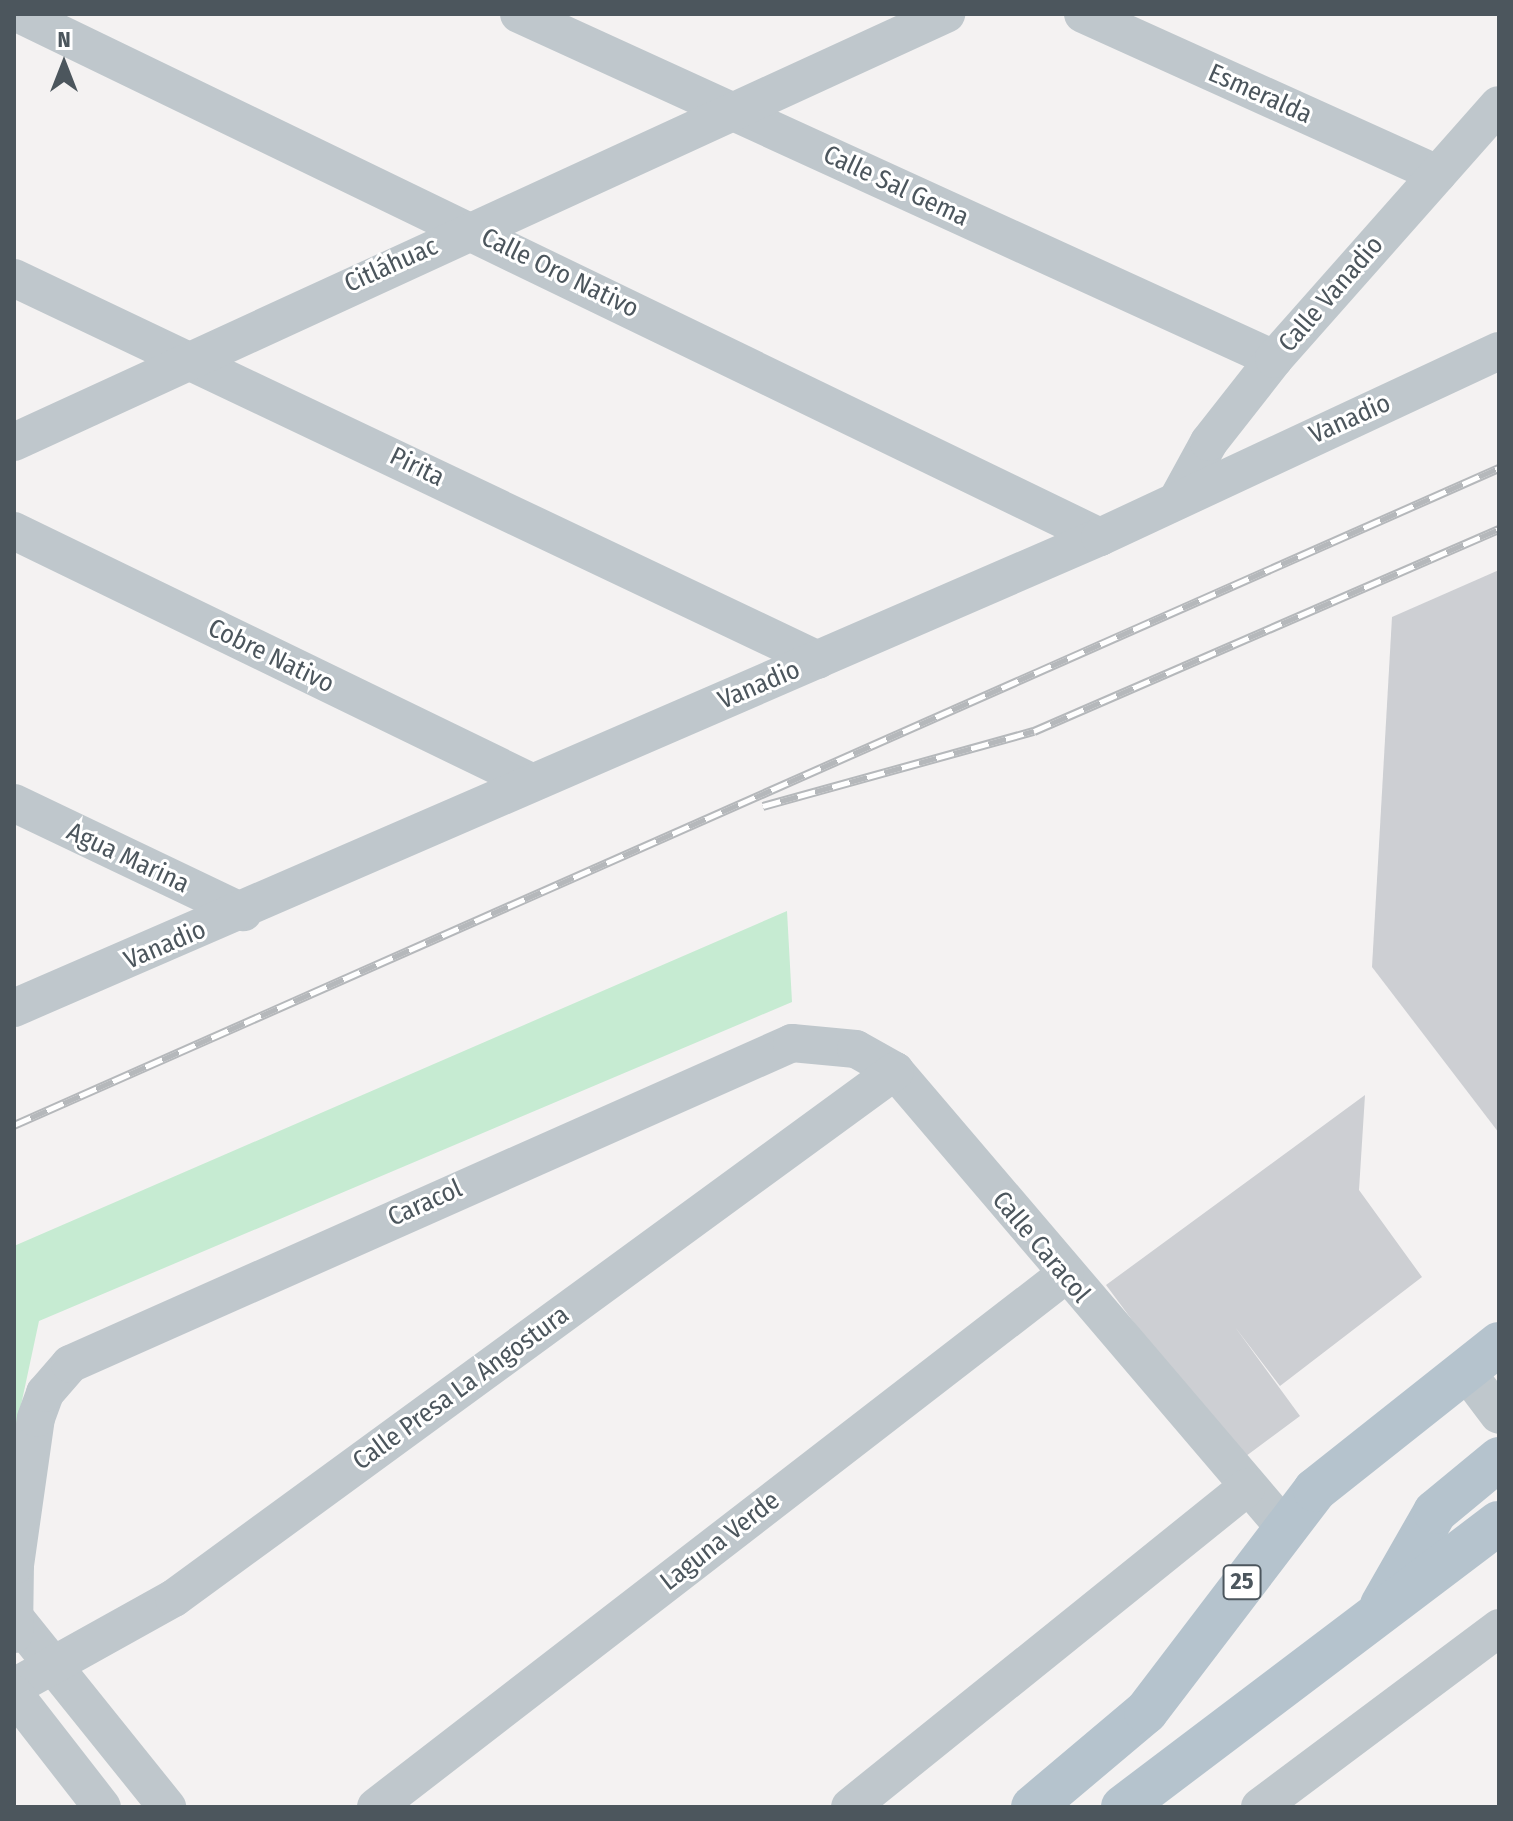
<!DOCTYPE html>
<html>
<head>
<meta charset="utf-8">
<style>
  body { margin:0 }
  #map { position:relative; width:1513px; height:1821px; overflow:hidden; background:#f4f2f2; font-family:"Fira Sans Condensed",sans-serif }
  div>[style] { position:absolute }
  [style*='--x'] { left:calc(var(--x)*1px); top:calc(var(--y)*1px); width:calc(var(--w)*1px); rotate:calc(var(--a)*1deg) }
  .green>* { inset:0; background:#c6ebd2 }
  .building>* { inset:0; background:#cdcfd3 }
  .minor>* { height:38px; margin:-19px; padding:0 19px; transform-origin:19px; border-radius:19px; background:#bfc7cc }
  .primary>* { height:44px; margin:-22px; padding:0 22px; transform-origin:22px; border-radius:22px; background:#b5c3cd }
  .rail>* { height:9px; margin-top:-4.5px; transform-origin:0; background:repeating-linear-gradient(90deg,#fff 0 18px,#b5b8bb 0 36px); box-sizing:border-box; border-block:2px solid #b5b8bb }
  span { translate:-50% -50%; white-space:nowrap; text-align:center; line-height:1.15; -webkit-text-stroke:6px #fff; paint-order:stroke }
  .shield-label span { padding:2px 6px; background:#fff; border:2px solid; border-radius:6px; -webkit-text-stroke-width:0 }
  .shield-label { font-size:24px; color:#4c565d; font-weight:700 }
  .street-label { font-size:26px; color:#4c565d }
  .frame { position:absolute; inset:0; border:16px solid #4c565d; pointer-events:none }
  .north { position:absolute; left:24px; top:24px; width:80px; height:80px; -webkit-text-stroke:6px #fff; paint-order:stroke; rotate:0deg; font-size:22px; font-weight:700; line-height:32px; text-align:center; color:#4c565d }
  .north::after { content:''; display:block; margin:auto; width:28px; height:36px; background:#4c565d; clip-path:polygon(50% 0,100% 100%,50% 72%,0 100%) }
</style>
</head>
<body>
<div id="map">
  <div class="green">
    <i style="clip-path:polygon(787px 911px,792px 1002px,39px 1321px,14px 1438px,14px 1246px)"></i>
  </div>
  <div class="building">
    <i style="clip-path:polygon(1499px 570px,1499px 1133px,1372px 967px,1392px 617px)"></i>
    <i style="clip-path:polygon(1365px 1095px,1359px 1190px,1422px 1277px,1280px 1386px,1235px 1327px,1300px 1416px,1238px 1462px,1106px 1285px)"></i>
  </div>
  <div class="minor">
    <i style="--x:19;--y:14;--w:1201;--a:25.82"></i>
    <i style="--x:519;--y:14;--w:830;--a:24.56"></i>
    <i style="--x:1083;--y:14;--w:389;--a:24.3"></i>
    <i style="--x:14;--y:278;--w:890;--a:25.41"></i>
    <i style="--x:14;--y:442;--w:1026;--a:-24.67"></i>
    <i style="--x:1180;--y:495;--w:60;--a:-61.3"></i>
    <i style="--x:1209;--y:442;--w:105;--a:-51.9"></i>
    <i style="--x:1274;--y:359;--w:339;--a:-48.5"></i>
    <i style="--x:14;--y:531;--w:572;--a:25.89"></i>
    <i style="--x:14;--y:803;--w:254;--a:25.5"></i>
    <i style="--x:14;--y:1008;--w:1184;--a:-23.45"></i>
    <i style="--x:1100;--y:537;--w:440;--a:-25"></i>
    <i style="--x:1465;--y:1370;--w:56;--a:52.9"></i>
    <i style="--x:15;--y:1618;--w:243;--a:51.2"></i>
    <i style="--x:14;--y:1634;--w:69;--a:-89.2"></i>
    <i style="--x:15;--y:1565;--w:148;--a:-81.9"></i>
    <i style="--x:36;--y:1418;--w:27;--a:-70"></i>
    <i style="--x:45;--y:1393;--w:38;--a:-49"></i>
    <i style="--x:70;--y:1364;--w:790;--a:-23.97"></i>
    <i style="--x:792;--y:1043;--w:64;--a:5.4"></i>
    <i style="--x:856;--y:1049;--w:45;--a:29.4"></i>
    <i style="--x:895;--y:1071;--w:598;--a:49.54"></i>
    <i style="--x:14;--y:1687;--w:183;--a:-29.1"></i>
    <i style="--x:174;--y:1598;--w:893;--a:-36.16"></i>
    <i style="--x:14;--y:1694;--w:143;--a:52.1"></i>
    <i style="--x:376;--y:1807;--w:870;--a:-37.67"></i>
    <i style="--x:850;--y:1807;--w:509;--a:-38.85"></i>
    <i style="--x:1260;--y:1807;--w:299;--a:-36.8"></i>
  </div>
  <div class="primary">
    <i style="--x:1382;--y:1605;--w:107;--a:-60.3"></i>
    <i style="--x:1435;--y:1512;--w:83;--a:-39.6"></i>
    <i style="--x:1033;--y:1807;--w:148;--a:-40.1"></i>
    <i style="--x:1146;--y:1712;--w:279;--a:-52.7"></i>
    <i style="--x:1315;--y:1490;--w:235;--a:-38.4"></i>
    <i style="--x:1123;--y:1807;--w:471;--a:-37.1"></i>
  </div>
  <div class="rail">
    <i style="--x:763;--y:806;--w:281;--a:-15.5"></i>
    <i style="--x:1034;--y:731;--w:507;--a:-23.48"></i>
    <i style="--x:14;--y:1125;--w:1624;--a:-23.87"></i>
  </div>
  <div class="shield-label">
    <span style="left:1242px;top:1582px">25</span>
  </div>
  <div class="street-label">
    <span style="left:1260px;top:94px;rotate:24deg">Esmeralda</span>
    <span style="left:896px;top:186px;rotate:25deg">Calle Sal Gema</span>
    <span style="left:391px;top:265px;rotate:-24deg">Citláhuac</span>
    <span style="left:560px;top:273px;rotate:26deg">Calle Oro Nativo</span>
    <span style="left:1331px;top:294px;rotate:-49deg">Calle Vanadio</span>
    <span style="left:1350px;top:419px;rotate:-24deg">Vanadio</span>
    <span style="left:417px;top:467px;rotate:26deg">Pirita</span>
    <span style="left:271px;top:656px;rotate:26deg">Cobre Nativo</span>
    <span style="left:759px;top:685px;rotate:-23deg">Vanadio</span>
    <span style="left:128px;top:858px;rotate:25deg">Agua Marina</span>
    <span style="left:165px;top:945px;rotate:-23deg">Vanadio</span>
    <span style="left:425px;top:1203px;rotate:-24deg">Caracol</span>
    <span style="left:1041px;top:1247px;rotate:50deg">Calle Caracol</span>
    <span style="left:461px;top:1388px;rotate:-36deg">Calle Presa La Angostura</span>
    <span style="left:720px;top:1541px;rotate:-38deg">Laguna Verde</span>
  </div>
  <div class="frame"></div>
  <div class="north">N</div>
</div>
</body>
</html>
